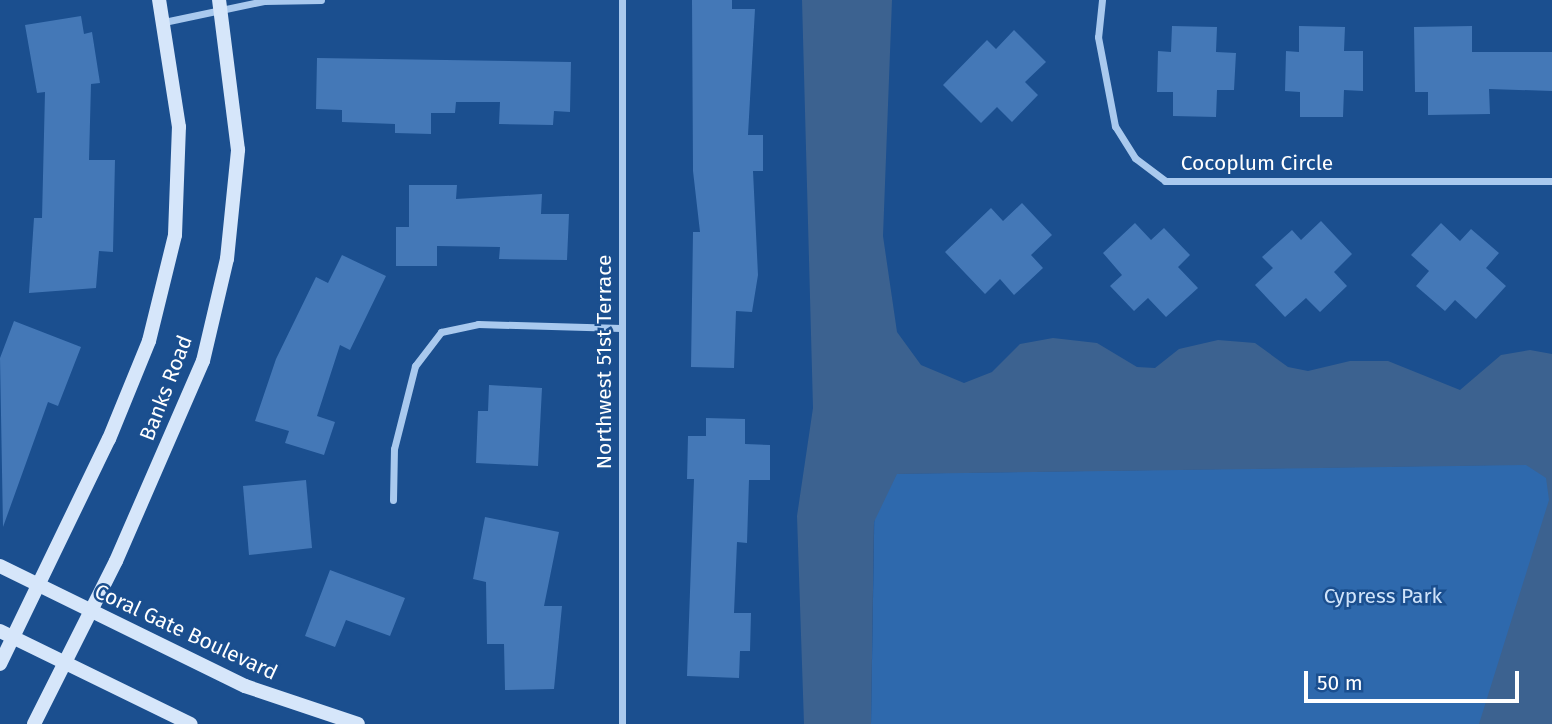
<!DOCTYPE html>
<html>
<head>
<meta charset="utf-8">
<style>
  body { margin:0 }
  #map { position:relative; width:1552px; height:724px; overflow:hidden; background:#1b4f8f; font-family:"Fira Sans",sans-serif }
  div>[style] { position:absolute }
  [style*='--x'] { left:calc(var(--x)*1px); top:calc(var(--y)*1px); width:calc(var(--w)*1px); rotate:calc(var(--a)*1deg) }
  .green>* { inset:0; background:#2e69ad }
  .water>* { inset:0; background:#3c6290 }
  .building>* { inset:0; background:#4478b7 }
  .street>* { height:7px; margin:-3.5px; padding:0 3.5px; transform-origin:3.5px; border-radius:3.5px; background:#a9c9ee }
  .secondary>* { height:14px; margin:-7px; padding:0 7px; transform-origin:7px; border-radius:7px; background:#d6e6fa }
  span { translate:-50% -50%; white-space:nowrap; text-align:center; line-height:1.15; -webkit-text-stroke:5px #1b4f8f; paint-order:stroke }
  .street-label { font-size:21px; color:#fff }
  .park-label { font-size:21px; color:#cfe3fa }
  .scale { position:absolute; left:1304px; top:671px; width:215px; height:32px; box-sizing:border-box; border:4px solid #fff; border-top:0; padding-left:9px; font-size:21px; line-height:24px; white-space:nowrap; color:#fff; -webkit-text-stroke:5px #1b4f8f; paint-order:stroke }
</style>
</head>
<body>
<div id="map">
  <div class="green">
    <i style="clip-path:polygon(1552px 464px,1552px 516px,1481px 724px,871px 724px,875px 474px)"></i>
  </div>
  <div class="water">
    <i style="clip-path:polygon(802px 0,892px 0,883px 236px,897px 332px,921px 365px,964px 383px,992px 372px,1020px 344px,1053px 338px,1097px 343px,1137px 367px,1155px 368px,1179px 349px,1218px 340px,1255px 343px,1288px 367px,1308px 371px,1350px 361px,1388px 361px,1460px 390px,1501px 355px,1530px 350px,1552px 354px,1552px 724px,1479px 724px,1549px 500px,1546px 478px,1526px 465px,897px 474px,874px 522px,871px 724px,804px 724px,797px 516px,813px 408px)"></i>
  </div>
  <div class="building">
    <i style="clip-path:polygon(692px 0,732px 0,732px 9px,755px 9px,748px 135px,763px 135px,763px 171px,753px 171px,758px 275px,752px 312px,736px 311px,734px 368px,691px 367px,693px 232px,700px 232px,693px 171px)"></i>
    <i style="clip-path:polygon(81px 16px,84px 34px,92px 32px,100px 83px,91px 84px,89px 160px,115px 160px,113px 252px,99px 251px,96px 288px,29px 293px,34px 218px,42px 218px,45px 92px,37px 93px,25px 25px)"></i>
    <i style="clip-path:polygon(1172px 26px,1217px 27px,1216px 52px,1236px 53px,1234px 90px,1217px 90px,1216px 117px,1173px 116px,1173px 92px,1157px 92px,1158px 51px,1171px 52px)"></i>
    <i style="clip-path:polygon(1299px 26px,1345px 27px,1344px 51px,1363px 51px,1363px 91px,1344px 90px,1343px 117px,1300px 117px,1300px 92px,1285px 91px,1286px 51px,1299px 52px)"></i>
    <i style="clip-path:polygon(1472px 26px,1472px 52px,1552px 52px,1552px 91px,1489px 89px,1490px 114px,1428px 115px,1428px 92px,1415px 92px,1414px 27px)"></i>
    <i style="clip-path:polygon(1014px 30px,1046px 62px,1025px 82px,1038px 95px,1012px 122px,997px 107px,981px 123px,943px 85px,987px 40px,996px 49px)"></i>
    <i style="clip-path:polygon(317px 58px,571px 62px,570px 112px,554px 111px,553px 125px,499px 124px,500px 102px,456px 102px,455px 113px,431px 113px,431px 134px,395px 133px,395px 124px,342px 122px,342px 110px,316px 109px)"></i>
    <i style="clip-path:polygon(409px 185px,457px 185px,456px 199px,542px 194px,541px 214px,569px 214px,567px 260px,499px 259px,500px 247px,437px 246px,437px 266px,396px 266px,396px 227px,409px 227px)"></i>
    <i style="clip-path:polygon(1022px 203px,1052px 235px,1031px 255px,1043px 268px,1014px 295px,1000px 279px,985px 294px,945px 252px,991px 208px,1003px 221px)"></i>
    <i style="clip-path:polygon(1321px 221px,1352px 254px,1334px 272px,1347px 286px,1320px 312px,1306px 298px,1285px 317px,1255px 285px,1273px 268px,1262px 257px,1292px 230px,1301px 240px)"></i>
    <i style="clip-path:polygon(1135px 223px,1151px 240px,1164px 228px,1190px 255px,1178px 267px,1198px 288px,1166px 317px,1148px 298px,1134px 311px,1110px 286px,1122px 275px,1103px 253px)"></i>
    <i style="clip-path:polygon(1441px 223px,1460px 241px,1471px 229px,1499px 253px,1486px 268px,1506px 286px,1476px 319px,1455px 300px,1445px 311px,1416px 286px,1429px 271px,1411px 255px)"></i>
    <i style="clip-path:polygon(342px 255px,386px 276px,350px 350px,340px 345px,317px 416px,335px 422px,324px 455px,285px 443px,289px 431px,255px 421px,276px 359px,316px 277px,328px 283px)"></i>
    <i style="clip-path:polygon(14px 321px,81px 347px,58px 406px,48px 402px,3px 527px,0 358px)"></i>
    <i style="clip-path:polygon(489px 385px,542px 388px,538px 466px,476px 463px,478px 411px,488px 411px)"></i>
    <i style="clip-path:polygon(706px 418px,745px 419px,745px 444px,770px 445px,770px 480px,749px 480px,747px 543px,737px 542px,734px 613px,751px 613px,750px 651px,740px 651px,739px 678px,687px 676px,694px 479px,687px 479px,688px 436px,706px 436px)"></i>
    <i style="clip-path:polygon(306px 480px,312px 548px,249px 555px,243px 486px)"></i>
    <i style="clip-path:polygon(485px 517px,559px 532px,544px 606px,562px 606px,554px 689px,505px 690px,504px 644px,487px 644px,486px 582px,473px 579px)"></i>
    <i style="clip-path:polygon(330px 570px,405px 598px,390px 636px,346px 620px,335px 647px,305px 636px)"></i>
  </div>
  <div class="street">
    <i style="--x:622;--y:0;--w:724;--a:90"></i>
    <i style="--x:1102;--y:0;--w:37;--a:96"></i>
    <i style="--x:1098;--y:37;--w:91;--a:79.2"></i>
    <i style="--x:1115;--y:126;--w:38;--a:58"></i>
    <i style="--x:1135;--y:158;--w:38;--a:37"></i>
    <i style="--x:1165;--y:181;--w:387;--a:0"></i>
    <i style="--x:164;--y:22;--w:102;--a:-11.9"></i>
    <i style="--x:264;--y:1;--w:57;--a:-1"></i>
    <i style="--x:393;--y:500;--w:51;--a:-88.9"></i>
    <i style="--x:394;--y:449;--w:86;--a:-75.8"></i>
    <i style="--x:415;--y:366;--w:43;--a:-52.6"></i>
    <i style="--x:441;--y:332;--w:38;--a:-12"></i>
    <i style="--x:478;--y:324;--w:143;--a:1.6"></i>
  </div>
  <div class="secondary">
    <i style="--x:0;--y:566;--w:273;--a:26.1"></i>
    <i style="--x:245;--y:686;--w:119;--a:18.6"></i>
    <i style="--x:0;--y:631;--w:212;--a:26"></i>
    <i style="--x:0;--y:664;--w:250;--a:-64.2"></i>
    <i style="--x:109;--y:439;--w:106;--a:-67.8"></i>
    <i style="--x:149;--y:341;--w:109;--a:-76.2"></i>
    <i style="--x:175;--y:235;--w:108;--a:-87.9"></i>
    <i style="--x:179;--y:127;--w:129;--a:-98.9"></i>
    <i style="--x:34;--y:724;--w:182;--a:-63.3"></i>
    <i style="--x:116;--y:561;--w:218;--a:-66.5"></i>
    <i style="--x:203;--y:361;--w:105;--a:-76.8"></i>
    <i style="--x:227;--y:259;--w:110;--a:-84.2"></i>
    <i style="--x:238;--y:150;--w:151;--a:-97.2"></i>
  </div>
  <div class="street-label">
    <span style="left:1257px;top:163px">Cocoplum Circle</span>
    <span style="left:604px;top:362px;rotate:-90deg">Northwest 51st Terrace</span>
    <span style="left:166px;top:388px;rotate:-69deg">Banks Road</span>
    <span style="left:186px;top:632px;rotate:25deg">Coral Gate Boulevard</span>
  </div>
  <div class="park-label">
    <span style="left:1383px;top:596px">Cypress Park</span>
  </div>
  <div class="scale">50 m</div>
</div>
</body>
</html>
